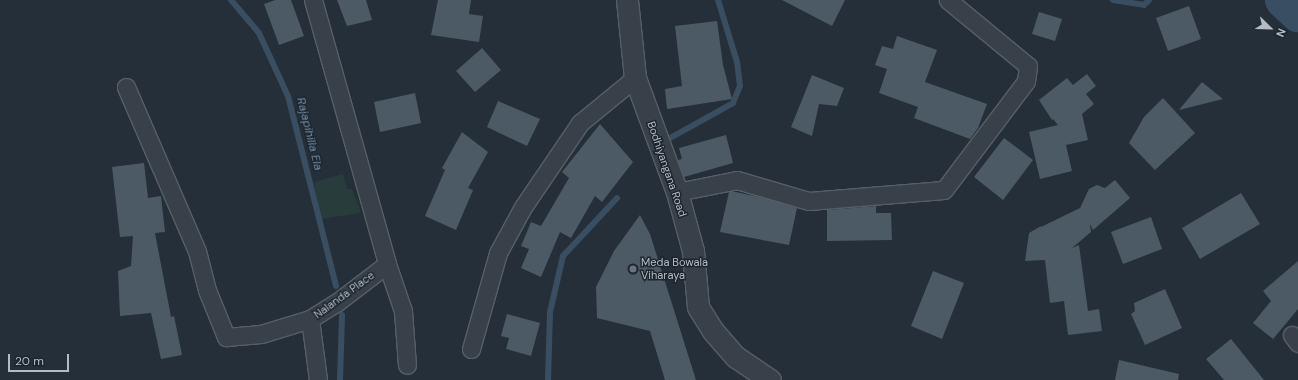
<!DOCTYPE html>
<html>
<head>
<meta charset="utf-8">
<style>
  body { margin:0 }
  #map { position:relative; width:1298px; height:380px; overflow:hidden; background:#242f39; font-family:"DM Sans",sans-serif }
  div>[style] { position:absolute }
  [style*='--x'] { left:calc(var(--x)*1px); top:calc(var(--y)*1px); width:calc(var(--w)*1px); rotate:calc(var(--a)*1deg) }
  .green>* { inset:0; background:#273c3b }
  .stream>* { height:6px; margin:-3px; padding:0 3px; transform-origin:3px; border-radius:3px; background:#3a4e61 }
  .river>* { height:36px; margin:-18px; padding:0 18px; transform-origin:18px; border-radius:18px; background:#3a4e61 }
  .building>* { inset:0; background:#4c5a65 }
  .roads { filter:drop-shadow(1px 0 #565f68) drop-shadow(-1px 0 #565f68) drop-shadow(0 1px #565f68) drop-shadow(0 -1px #565f68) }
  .minor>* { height:17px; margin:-8.5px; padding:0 8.5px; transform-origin:8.5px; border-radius:8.5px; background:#38414a }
  .tertiary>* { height:21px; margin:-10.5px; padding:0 10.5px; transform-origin:10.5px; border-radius:10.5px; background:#38414a }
  .dots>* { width:11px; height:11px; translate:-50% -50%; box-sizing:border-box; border:2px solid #1d262f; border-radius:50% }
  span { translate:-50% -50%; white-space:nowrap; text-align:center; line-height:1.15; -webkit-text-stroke:3px #1d262f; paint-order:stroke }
  .street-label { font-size:11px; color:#b3bcc5 }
  .poi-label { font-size:11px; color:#b3bcc5 }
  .left { translate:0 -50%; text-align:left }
  .water-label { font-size:12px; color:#758fa7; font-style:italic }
  .north { position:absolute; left:1250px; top:8px; width:40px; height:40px; -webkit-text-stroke:3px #1d262f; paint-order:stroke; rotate:113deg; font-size:11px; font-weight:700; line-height:16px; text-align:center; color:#b3bcc5 }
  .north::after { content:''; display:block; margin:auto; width:14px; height:18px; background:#b3bcc5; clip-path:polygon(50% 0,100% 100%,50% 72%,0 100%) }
  .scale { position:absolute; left:8px; top:354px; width:61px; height:18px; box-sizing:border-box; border:2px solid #b3bcc5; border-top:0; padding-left:5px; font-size:12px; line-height:14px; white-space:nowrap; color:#b3bcc5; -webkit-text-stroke:3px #1d262f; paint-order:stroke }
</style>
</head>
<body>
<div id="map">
  <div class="green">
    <i style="clip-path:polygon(343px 174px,347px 189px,352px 189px,361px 213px,321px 219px,314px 182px)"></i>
  </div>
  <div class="stream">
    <i style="--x:231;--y:0;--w:43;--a:49.7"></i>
    <i style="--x:259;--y:33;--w:69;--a:65.3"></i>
    <i style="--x:288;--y:96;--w:196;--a:75.8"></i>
    <i style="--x:1113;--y:0;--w:31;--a:9"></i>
    <i style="--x:1144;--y:5;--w:7;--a:-45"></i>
    <i style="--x:663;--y:142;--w:80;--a:-29.1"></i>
    <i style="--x:733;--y:103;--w:18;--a:-68"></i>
    <i style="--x:740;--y:86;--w:24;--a:-97"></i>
    <i style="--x:737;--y:62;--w:65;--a:-107"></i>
    <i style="--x:340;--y:380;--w:65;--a:-88.2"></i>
    <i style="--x:548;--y:380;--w:68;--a:-88.3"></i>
    <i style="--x:550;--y:312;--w:57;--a:-76.9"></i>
    <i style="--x:563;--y:256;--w:79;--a:-47"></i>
  </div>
  <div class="river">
    <i style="--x:1283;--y:0;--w:21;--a:43"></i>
  </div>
  <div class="building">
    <i style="clip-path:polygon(275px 0,291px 0,304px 36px,279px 45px,264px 4px)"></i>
    <i style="clip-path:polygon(337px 0,366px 0,372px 20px,347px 26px)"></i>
    <i style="clip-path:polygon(438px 0,471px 0,469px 14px,483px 16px,479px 42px,431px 35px)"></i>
    <i style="clip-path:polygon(782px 0,845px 0,832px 26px)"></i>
    <i style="clip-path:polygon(1189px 6px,1201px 39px,1168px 51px,1156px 18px)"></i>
    <i style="clip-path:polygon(1039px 12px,1062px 19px,1055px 41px,1032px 34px)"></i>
    <i style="clip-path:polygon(717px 21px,723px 65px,732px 99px,667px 109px,665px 89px,682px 86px,675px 26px)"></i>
    <i style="clip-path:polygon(897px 36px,937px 50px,925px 82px,987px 104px,978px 128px,970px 139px,914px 118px,918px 107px,879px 93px,887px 69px,875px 65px,882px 46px,893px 49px)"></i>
    <i style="clip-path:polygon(482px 48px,501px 70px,475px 92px,456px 71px)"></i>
    <i style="clip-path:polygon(1087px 74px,1096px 86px,1086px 94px,1094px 104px,1082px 114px,1088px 140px,1066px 145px,1072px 171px,1040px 179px,1029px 132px,1058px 125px,1053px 119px,1052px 120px,1039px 100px,1067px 78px,1073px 85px)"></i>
    <i style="clip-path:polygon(812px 75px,844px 88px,837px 106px,819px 104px,812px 136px,791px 127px)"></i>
    <i style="clip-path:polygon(1202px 82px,1223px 99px,1179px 110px)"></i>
    <i style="clip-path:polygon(415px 93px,421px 123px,380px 132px,374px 102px)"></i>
    <i style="clip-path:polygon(1163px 98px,1195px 133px,1155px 170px,1129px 143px,1144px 117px)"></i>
    <i style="clip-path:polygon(498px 101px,540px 119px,527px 146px,487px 127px)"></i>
    <i style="clip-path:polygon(600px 124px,633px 162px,602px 202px,595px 196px,571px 238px,560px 232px,541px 277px,521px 268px,529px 249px,521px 246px,531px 222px,541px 226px,569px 178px,562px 172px)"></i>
    <i style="clip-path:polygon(462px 132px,488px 152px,468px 188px,473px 190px,456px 230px,425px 216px,445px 170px,442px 168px)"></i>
    <i style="clip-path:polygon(726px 135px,733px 163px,684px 177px,678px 160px,682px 159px,679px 148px)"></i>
    <i style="clip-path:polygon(1004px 138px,1033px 160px,1003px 200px,974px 177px)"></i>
    <i style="clip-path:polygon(144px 163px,148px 198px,161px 196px,165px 232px,155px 233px,171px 317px,174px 316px,182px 355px,161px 359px,151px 313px,120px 316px,118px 271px,131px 266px,133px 236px,120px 237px,112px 167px)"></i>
    <i style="clip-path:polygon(1115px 180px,1130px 198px,1093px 230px,1090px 224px,1091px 232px,1072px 248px,1079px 245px,1088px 311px,1099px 309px,1102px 331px,1068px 335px,1064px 301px,1050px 303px,1045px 260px,1025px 261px,1029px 233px,1041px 226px,1041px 227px,1080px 208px,1089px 189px,1097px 185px,1105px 188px)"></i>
    <i style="clip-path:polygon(731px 191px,764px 198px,797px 208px,789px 245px,720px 232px,729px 192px)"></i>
    <i style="clip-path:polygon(1241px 193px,1260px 224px,1200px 259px,1182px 228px)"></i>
    <i style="clip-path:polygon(876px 206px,876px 213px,891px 213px,892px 240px,827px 241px,827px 210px)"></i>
    <i style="clip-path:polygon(640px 215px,650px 234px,696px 380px,665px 380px,650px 331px,597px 318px,596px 287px,614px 251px)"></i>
    <i style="clip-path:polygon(1151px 217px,1162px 249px,1123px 264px,1111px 232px)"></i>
    <i style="clip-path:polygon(1298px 261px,1298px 309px,1273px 339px,1253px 323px,1271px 301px,1263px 291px)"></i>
    <i style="clip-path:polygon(933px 271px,964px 283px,942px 339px,911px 326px)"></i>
    <i style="clip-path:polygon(1165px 289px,1182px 328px,1145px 345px,1131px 314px,1135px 311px,1134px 303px)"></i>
    <i style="clip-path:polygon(507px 314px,540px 323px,531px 356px,506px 349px,509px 338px,501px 336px)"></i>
    <i style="clip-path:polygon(1231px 339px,1264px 380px,1224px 380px,1206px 359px)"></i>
    <i style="clip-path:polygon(1119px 360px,1179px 374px,1178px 380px,1115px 380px)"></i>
  </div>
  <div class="roads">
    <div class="minor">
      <i style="--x:313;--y:0;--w:274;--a:74.3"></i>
      <i style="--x:387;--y:264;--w:50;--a:71.2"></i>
      <i style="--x:403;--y:311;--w:54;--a:85.8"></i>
      <i style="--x:126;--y:87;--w:179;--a:66.6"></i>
      <i style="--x:197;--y:251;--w:40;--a:75.6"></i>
      <i style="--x:207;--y:290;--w:51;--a:68"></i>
      <i style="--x:226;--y:337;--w:35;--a:-5"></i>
      <i style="--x:261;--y:334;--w:51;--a:-17"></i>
      <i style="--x:310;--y:319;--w:31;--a:-32"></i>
      <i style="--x:336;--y:303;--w:64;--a:-37.4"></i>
      <i style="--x:677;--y:192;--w:61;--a:-11.3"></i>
      <i style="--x:737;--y:180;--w:75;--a:16.3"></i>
      <i style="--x:809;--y:201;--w:135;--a:-4.7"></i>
      <i style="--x:944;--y:190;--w:136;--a:-53"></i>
      <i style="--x:1026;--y:81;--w:15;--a:-82"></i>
      <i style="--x:1028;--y:66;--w:104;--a:-140.5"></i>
      <i style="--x:310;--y:319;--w:62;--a:82.5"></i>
      <i style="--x:1292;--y:335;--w:10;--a:53"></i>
      <i style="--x:471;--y:349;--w:100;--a:-74.3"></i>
      <i style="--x:498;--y:253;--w:52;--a:-61.5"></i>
      <i style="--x:523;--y:207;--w:102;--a:-55.8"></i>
      <i style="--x:580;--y:123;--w:71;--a:-39.3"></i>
    </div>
    <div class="tertiary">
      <i style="--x:627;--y:0;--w:78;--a:84.1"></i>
      <i style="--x:635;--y:78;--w:121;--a:69.8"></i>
      <i style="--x:677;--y:192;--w:61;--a:74.8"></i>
      <i style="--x:693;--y:251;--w:56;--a:84.9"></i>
      <i style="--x:698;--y:307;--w:28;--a:58"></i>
      <i style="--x:713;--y:331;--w:35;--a:49"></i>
      <i style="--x:736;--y:357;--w:41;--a:34.1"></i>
    </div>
  </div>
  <div class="dots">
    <i style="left:633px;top:269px;background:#6b7280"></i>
  </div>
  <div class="street-label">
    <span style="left:667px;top:169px;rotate:71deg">Bodhiyangana Road</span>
    <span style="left:344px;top:295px;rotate:-36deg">Nalanda Place</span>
  </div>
  <div class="poi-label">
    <span class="left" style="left:641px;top:269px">Meda Bowala<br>Viharaya</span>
  </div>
  <div class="water-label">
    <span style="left:309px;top:134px;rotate:76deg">Rajapihilla Ela</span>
  </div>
  <div class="north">N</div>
  <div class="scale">20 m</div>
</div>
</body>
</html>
